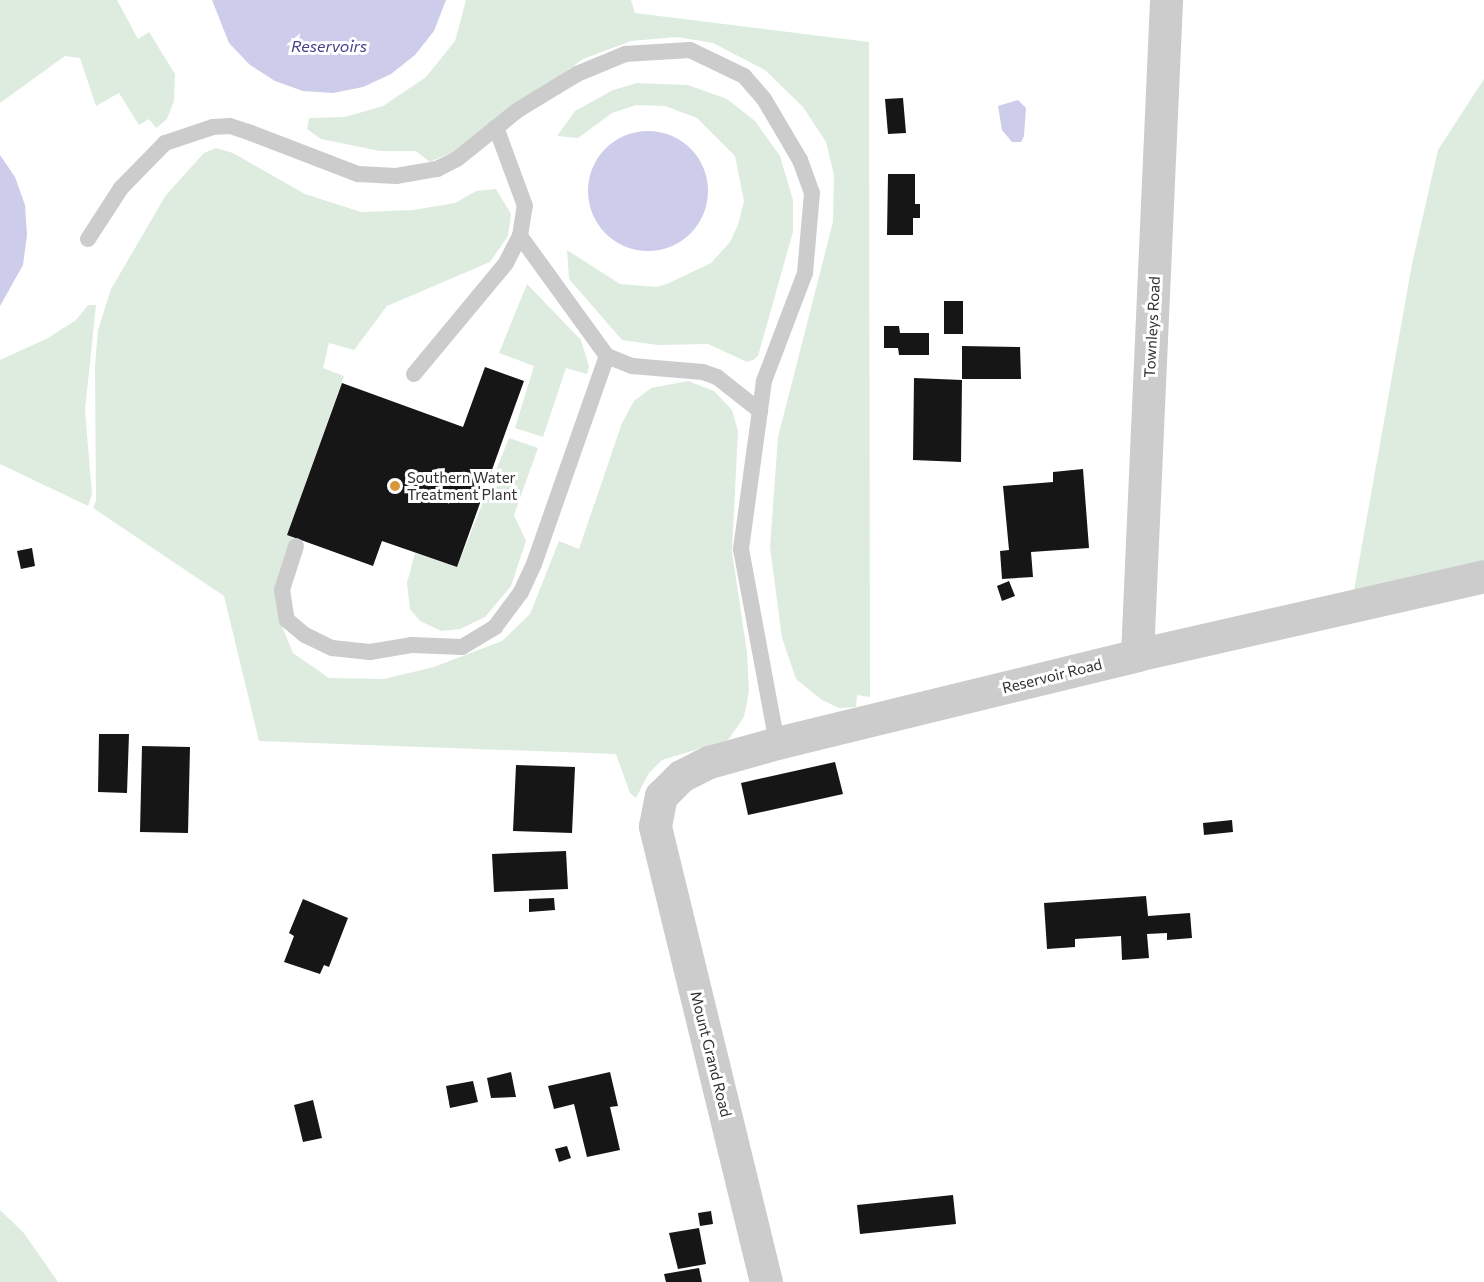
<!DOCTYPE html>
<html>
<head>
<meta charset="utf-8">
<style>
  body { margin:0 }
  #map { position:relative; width:1484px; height:1282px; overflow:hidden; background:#fff; font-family:Commissioner,sans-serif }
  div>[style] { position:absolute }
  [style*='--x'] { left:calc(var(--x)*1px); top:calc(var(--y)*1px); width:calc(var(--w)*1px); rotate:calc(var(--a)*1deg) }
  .green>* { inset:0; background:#deece0 }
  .water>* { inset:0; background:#cdccea }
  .round { border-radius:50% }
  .building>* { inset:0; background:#161616 }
  .service>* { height:16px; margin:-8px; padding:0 8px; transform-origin:8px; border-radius:8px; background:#ccc }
  .minor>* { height:33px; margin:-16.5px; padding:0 16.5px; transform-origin:16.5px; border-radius:16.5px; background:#ccc }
  .dots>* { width:16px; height:16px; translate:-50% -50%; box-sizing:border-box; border:3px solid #fff; border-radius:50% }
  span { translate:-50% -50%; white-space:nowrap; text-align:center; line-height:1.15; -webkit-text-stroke:6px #fff; paint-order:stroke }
  .street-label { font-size:15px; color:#2f2f2f }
  .poi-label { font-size:15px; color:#2f2f2f }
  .left { translate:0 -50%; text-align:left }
  .water-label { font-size:16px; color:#44428d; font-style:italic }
</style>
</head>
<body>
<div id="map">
  <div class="green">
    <i style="clip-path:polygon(0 0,117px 0,138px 39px,149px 32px,175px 74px,174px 101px,167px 119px,156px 128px,149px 119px,139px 125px,119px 93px,96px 106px,80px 58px,65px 56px,0 103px)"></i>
    <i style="clip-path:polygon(466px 0,631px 0,635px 13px,869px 42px,870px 697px,857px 695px,856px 707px,839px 708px,822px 700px,796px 679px,782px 638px,770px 547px,778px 437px,833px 222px,834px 175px,826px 142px,803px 107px,765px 70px,713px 43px,677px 37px,631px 41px,583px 59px,459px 149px,430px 162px,416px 151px,380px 151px,321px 139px,307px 129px,309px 118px,345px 117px,383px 106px,426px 77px,455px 41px)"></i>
    <i style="clip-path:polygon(1484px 79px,1484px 561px,1354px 590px,1412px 264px,1438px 150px)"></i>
    <i style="clip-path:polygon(637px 83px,688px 85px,727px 99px,755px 121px,780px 156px,793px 200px,793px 232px,758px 356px,753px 360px,747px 362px,708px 344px,658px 345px,622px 340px,569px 279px,567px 250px,620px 284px,657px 287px,669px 283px,711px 263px,730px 242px,738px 225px,744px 201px,735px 156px,697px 118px,665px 106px,636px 105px,612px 113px,578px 138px,557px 136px,575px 111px,613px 90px)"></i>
    <i style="clip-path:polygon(216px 148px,233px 153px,305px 194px,361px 212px,413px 210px,455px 203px,476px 191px,496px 189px,511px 214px,508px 236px,490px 262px,387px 306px,354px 350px,329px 343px,323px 368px,344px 376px,287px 535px,293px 537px,285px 554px,279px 619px,293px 653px,329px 678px,384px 679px,434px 667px,502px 641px,530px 614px,559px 541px,579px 549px,622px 423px,634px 401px,651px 388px,688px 381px,714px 391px,732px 410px,738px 431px,732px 552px,747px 652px,749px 692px,744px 717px,728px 740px,662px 760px,649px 773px,636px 798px,630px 793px,616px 754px,259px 741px,224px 596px,93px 508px,96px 501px,95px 366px,98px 330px,111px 289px,166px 195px,204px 153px)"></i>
    <i style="clip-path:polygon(527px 284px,581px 340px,589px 366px,587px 374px,566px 368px,543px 437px,515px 428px,534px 366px,499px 353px)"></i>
    <i style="clip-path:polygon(88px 305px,96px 305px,85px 410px,92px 494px,88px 506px,0 464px,0 360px,48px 338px,76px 320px)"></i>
    <i style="clip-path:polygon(509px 438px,538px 448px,514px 515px,526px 541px,511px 586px,485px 617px,460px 629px,441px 631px,420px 621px,410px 609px,407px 583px,415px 553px,457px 567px)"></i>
    <i style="clip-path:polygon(0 1210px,23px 1232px,58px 1282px,0 1282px)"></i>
  </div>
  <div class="water">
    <i style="clip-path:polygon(212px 0,446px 0,434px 31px,415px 55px,391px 74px,363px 87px,333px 93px,303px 91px,275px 81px,250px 65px,229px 43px)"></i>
    <i style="clip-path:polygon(1018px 100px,1026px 108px,1024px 136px,1021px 142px,1012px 142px,1002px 130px,998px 106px)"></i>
    <i class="round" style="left:588px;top:131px;width:120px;height:120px"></i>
    <i style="clip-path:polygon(0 155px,15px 177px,25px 205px,27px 235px,23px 265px,0 306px)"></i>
  </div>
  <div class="building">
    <i style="clip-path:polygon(903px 98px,906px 133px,888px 134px,885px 99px)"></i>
    <i style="clip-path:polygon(888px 174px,915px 174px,915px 204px,920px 204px,920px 218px,913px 218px,913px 235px,887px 235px)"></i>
    <i style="clip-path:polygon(944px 301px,963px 301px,963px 334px,944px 334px)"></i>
    <i style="clip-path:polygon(884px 326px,899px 326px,900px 333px,929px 333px,929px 355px,899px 355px,898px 348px,884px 348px)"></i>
    <i style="clip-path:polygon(962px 346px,1020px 347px,1021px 379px,962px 379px)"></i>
    <i style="clip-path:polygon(485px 367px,524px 381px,457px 567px,382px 541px,373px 566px,287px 535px,342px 383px,463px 427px)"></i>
    <i style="clip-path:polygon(914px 378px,962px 380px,961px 462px,913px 460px)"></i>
    <i style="clip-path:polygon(1083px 469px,1089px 548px,1031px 552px,1033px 577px,1002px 579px,1000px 551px,1009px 550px,1003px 486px,1053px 482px,1053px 472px)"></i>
    <i style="clip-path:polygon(32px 548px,35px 566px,21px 569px,17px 551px)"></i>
    <i style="clip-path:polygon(1009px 581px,1015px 596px,1002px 601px,997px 586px)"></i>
    <i style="clip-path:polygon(99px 734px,129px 734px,127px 793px,98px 792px)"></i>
    <i style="clip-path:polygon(142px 746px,190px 747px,188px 833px,140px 832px)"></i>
    <i style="clip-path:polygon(835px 762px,843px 794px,748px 815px,741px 783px)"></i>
    <i style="clip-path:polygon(516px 765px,575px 767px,572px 833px,513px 831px)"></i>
    <i style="clip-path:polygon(1232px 820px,1233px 832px,1204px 835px,1203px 823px)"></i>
    <i style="clip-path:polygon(566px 851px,568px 889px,494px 892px,492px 854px)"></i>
    <i style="clip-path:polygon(1146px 896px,1148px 916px,1190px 913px,1192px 938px,1167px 940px,1167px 933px,1147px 934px,1149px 958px,1122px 960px,1121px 936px,1075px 939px,1075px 947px,1047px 949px,1044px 903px)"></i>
    <i style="clip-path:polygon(554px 898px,555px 910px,529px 912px,529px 899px)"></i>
    <i style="clip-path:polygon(303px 899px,348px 918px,329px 967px,324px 965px,320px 974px,284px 962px,294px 936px,289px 933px)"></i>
    <i style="clip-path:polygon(511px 1072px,516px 1097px,491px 1098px,487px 1078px)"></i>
    <i style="clip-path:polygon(610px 1072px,618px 1106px,610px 1107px,620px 1150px,587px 1157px,574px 1104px,554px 1109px,548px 1086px)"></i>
    <i style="clip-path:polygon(473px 1081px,478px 1102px,450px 1108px,446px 1086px)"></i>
    <i style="clip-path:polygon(313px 1100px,322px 1138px,303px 1142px,294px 1105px)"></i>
    <i style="clip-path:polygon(567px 1146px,571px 1158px,559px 1162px,555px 1149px)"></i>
    <i style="clip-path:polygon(953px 1195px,956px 1224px,860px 1234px,857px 1205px)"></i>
    <i style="clip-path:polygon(711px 1211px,713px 1224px,700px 1226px,698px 1213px)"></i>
    <i style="clip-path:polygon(699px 1228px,706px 1264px,678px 1269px,669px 1233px)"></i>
    <i style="clip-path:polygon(699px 1268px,702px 1282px,666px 1282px,664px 1274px)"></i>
  </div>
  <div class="service">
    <i style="--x:520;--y:236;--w:148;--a:54.1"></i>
    <i style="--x:607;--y:356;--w:27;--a:22"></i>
    <i style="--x:632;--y:366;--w:71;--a:4.8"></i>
    <i style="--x:703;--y:372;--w:15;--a:20"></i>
    <i style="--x:717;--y:377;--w:55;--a:38.3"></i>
    <i style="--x:88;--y:239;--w:61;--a:-57.1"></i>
    <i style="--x:121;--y:188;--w:63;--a:-45.6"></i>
    <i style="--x:165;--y:143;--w:51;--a:-18.4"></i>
    <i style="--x:213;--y:127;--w:17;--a:-3"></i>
    <i style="--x:230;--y:126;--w:22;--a:18"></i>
    <i style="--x:251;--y:133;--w:115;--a:21"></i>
    <i style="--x:358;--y:174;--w:38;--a:3"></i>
    <i style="--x:396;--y:176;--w:42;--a:-9.7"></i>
    <i style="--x:437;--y:169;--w:22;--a:-27"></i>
    <i style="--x:457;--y:159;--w:78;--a:-38.8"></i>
    <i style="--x:518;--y:110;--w:69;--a:-31.4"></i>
    <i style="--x:577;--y:74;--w:52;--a:-22.6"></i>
    <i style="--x:625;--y:54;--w:65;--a:-3.5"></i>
    <i style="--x:690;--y:50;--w:60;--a:25.7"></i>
    <i style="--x:744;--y:76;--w:30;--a:49"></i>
    <i style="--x:764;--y:99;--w:71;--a:59.5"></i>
    <i style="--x:800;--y:160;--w:35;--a:70"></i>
    <i style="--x:812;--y:193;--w:80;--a:95"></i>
    <i style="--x:805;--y:273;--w:116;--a:110.8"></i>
    <i style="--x:764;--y:381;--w:170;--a:97.8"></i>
    <i style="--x:741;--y:549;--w:197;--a:79.5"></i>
    <i style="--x:414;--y:374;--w:144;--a:-50.3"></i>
    <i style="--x:506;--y:263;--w:30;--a:-63"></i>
    <i style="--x:520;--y:236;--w:30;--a:-81"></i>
    <i style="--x:525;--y:206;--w:84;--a:-110.2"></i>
    <i style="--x:296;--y:546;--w:46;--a:107.7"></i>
    <i style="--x:282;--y:590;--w:30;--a:81"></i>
    <i style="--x:287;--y:620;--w:23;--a:40"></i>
    <i style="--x:305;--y:635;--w:30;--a:26"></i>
    <i style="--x:332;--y:648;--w:38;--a:6"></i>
    <i style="--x:370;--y:652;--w:43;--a:-9.5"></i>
    <i style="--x:412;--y:645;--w:50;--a:2.3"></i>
    <i style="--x:462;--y:647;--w:39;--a:-31"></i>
    <i style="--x:495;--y:627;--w:44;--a:-53.4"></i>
    <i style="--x:521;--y:592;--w:31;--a:-65"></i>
    <i style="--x:534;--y:564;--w:220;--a:-70.7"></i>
  </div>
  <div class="minor">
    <i style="--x:1137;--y:655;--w:656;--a:-87.46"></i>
    <i style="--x:766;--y:1282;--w:469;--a:-103.7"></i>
    <i style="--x:655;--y:826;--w:31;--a:-79"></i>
    <i style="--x:661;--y:796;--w:28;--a:-45"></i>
    <i style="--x:681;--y:776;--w:31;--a:-27"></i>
    <i style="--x:709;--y:762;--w:71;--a:-15.6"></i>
    <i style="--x:777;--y:743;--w:371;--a:-13.7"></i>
    <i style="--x:1137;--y:655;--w:356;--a:-12.8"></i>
  </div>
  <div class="dots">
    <i style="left:395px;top:486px;background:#da963e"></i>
  </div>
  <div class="street-label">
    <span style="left:1152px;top:327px;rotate:-87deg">Townleys Road</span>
    <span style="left:1052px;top:676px;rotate:-14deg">Reservoir Road</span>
    <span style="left:711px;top:1054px;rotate:76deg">Mount Grand Road</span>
  </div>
  <div class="poi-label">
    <span class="left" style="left:407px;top:486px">Southern Water<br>Treatment Plant</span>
  </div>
  <div class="water-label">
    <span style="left:329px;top:46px">Reservoirs</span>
  </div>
</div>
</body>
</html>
